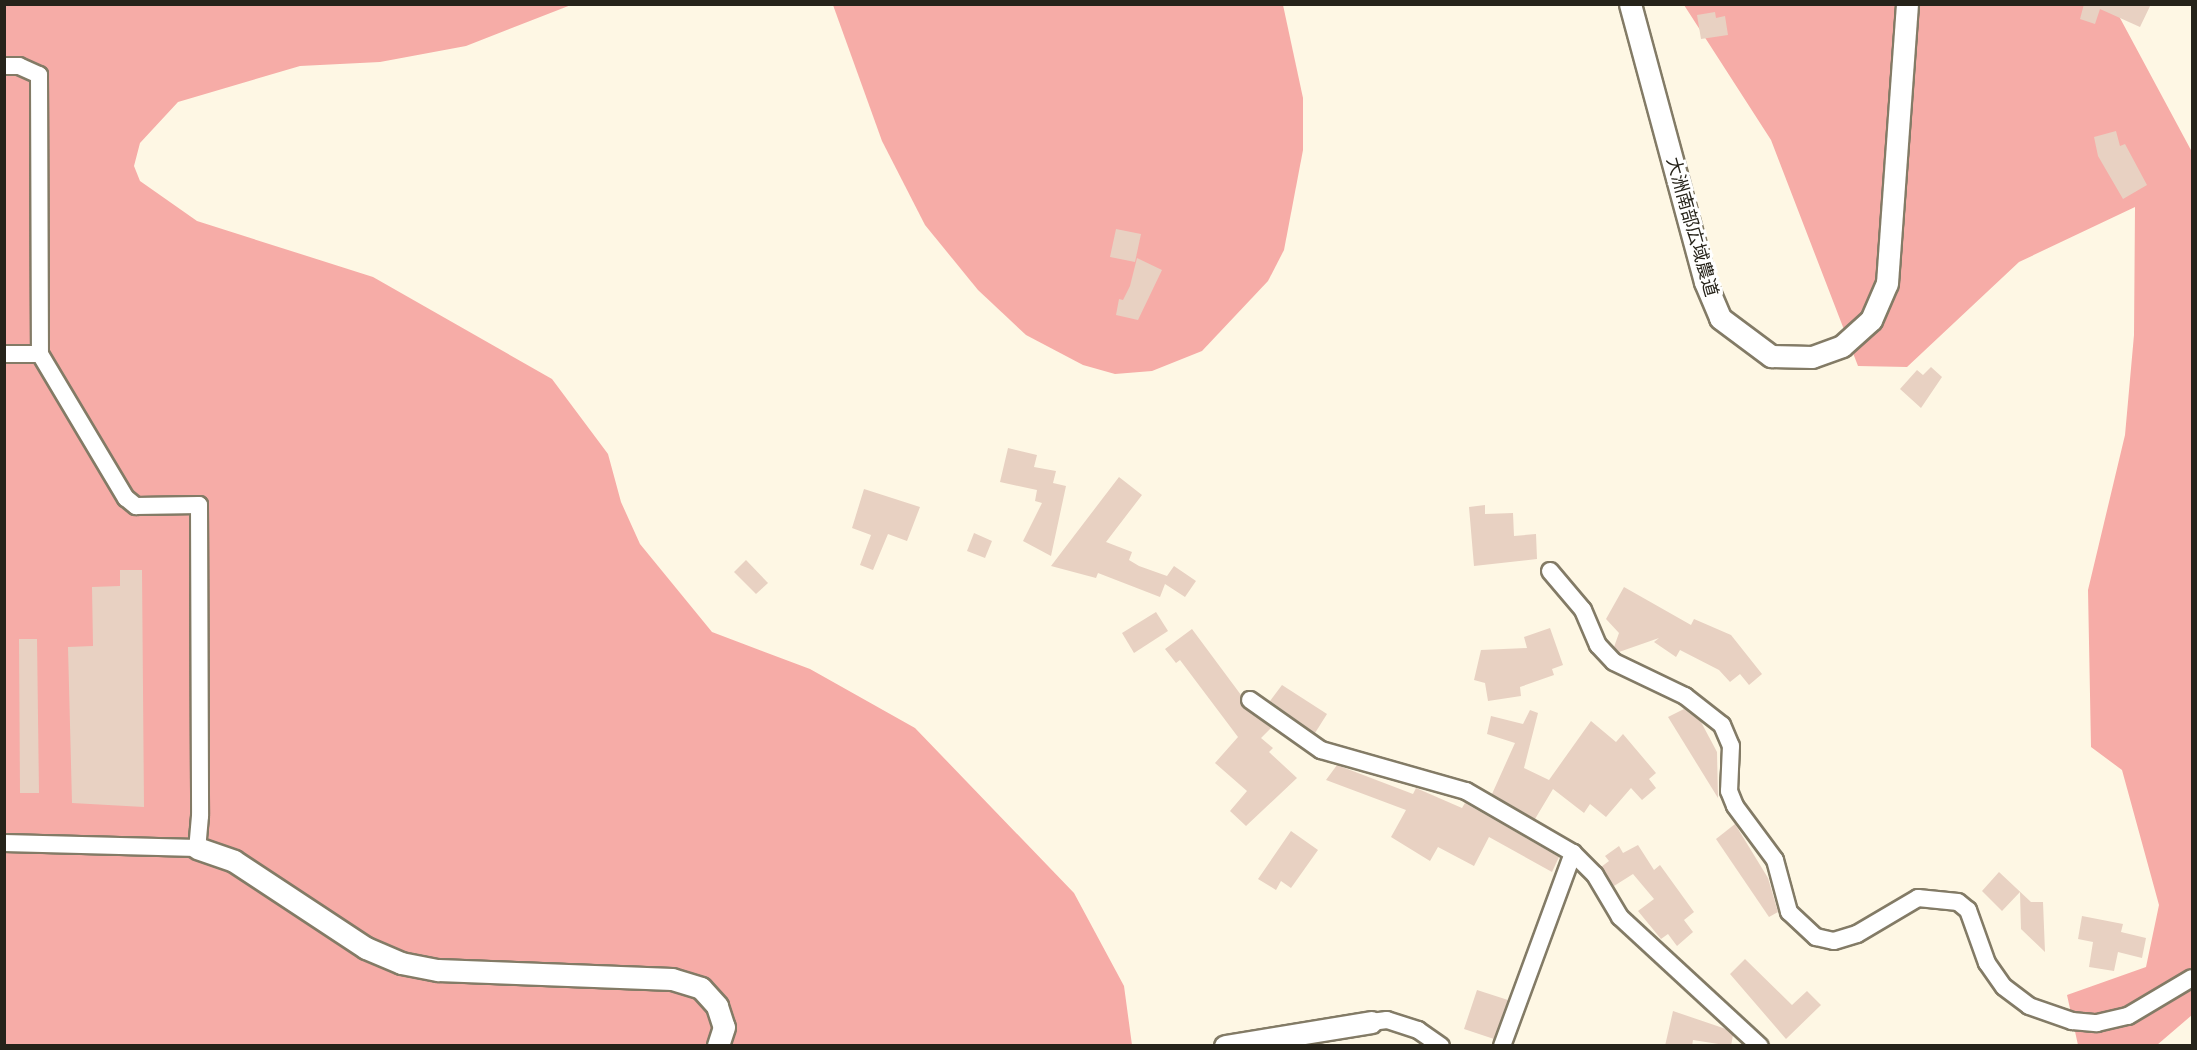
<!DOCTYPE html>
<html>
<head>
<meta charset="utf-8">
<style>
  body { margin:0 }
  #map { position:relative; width:2197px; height:1050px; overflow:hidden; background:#fef7e4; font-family:"Fira Sans","Noto Sans JP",sans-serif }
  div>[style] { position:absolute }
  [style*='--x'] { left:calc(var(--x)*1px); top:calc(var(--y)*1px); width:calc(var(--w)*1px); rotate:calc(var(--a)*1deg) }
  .forest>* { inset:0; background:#f6aca7 }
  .building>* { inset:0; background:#e8d1c2 }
  .roads { filter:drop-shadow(2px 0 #837b66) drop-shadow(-2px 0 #837b66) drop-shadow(0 2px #837b66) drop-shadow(0 -2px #837b66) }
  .minor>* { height:16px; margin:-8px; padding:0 8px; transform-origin:8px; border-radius:8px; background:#fff }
  .tertiary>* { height:21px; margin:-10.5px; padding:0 10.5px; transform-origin:10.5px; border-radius:10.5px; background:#fff }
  span { translate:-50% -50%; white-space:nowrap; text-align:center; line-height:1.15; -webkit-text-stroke:6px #fff; paint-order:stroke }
  .street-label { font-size:18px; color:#26231a }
  .frame { position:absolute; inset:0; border:6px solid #26231a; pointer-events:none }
</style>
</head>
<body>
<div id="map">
  <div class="forest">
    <i style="clip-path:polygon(5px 5px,571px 5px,466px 46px,380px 62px,300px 66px,178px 102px,140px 143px,134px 166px,140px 181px,197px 221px,373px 277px,552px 379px,608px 454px,621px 502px,640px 544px,712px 632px,810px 669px,915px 728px,1074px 893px,1124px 986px,1132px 1045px,5px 1046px)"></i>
    <i style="clip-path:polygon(833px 5px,1283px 5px,1303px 98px,1303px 150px,1284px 250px,1268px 281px,1202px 351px,1152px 371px,1115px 374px,1083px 365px,1026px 335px,978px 290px,925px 225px,882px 141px)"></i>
    <i style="clip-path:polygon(1684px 5px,2113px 5px,2192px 152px,2192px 1015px,2157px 1045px,2078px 1045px,2067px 995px,2146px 967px,2159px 905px,2122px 770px,2091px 747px,2088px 590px,2125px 435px,2134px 335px,2135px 207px,2019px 262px,1907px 367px,1858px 366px,1771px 140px)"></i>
  </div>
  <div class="building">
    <i style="clip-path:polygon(2084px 4px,2151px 4px,2140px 27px,2100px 9px,2095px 24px,2080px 19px)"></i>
    <i style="clip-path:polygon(1715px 12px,1716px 18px,1725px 16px,1728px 35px,1701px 39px,1697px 15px)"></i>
    <i style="clip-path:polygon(2116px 131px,2120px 146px,2125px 144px,2147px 185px,2123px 199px,2098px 156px,2094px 137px)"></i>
    <i style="clip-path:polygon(1116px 229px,1141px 234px,1135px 262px,1110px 257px)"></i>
    <i style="clip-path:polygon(1137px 258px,1162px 270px,1138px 320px,1116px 315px,1119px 299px,1123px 300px,1130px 286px)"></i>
    <i style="clip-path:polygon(1931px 367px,1942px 377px,1921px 408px,1900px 389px,1917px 370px,1923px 375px)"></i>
    <i style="clip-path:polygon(1008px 448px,1037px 455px,1034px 467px,1056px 471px,1053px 483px,1066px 486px,1051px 556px,1023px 541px,1042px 503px,1035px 501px,1037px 490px,1000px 482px)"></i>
    <i style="clip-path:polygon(1119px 477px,1142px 495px,1106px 542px,1132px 552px,1129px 560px,1139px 566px,1167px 576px,1174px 566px,1196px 581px,1185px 597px,1165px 584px,1160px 597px,1098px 573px,1096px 578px,1051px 566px)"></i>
    <i style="clip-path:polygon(864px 489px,920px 507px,907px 541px,888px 534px,873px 570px,860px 565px,871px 535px,852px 528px)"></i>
    <i style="clip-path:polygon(1485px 505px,1485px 514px,1513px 513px,1514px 536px,1536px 534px,1537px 559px,1474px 566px,1469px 507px)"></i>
    <i style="clip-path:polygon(974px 533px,992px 541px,985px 558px,967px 551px)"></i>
    <i style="clip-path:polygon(746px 560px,768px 583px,756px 594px,734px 572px)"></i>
    <i style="clip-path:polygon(120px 570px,142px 570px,144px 807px,72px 803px,68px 647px,93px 646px,92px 587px,120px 586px)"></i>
    <i style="clip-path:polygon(1624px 587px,1691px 625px,1694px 619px,1731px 635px,1762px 674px,1749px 685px,1740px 674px,1730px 682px,1719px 670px,1680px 650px,1676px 657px,1654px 642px,1659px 638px,1619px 652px,1614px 647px,1619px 633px,1606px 619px)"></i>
    <i style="clip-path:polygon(1156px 612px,1168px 631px,1134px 653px,1122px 633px)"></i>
    <i style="clip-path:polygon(1550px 628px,1563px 665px,1552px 669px,1554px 675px,1520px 687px,1521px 696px,1488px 701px,1485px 683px,1474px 680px,1481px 650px,1527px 648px,1524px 637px)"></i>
    <i style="clip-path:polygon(1192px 629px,1241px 695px,1241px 705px,1271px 728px,1261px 738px,1273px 748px,1269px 752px,1297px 778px,1246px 826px,1230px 811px,1247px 791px,1215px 763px,1238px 737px,1180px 660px,1176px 663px,1165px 649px)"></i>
    <i style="clip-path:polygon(19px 639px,37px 639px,39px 793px,20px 793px)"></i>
    <i style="clip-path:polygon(1282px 685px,1327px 714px,1315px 733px,1270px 701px)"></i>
    <i style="clip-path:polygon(1684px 709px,1701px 722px,1717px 752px,1718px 798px,1668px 717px)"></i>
    <i style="clip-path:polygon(1530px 710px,1538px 713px,1524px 768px,1549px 780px,1591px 721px,1616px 742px,1623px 734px,1656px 773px,1649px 779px,1656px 788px,1642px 800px,1631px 788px,1606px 817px,1590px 804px,1584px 813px,1553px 789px,1535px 819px,1492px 794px,1515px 743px,1487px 734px,1491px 716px,1523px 724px)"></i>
    <i style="clip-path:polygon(1337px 765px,1413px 794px,1416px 788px,1462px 808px,1465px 803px,1559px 857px,1552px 872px,1489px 837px,1474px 866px,1438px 847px,1430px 861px,1391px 837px,1406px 810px,1326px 780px)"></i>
    <i style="clip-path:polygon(1735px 824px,1768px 878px,1778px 912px,1769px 917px,1716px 839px)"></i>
    <i style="clip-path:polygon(1291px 831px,1318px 850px,1291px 888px,1281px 881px,1276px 890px,1258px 879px)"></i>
    <i style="clip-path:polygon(1638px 845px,1654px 870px,1660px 865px,1694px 912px,1684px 920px,1693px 932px,1677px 946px,1668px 934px,1661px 939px,1638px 911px,1654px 899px,1633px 874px,1614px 886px,1601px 867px,1609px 861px,1605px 856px,1619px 846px,1623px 853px)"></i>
    <i style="clip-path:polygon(1999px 872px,2031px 902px,2043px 902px,2045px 952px,2021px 929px,2020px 892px,2002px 911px,1982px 891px)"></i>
    <i style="clip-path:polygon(2082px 916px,2123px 924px,2121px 932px,2146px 938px,2142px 958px,2118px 952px,2114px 971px,2089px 967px,2093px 942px,2078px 939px)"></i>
    <i style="clip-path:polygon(1745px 959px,1792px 1005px,1807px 991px,1821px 1005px,1786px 1039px,1730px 974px)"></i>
    <i style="clip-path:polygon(1477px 990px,1508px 1000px,1494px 1039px,1464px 1029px)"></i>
    <i style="clip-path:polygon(1673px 1011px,1726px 1029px,1733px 1035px,1731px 1046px,1693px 1040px,1692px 1046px,1665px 1046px)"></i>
  </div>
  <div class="roads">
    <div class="minor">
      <i style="--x:4;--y:66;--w:15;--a:0"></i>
      <i style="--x:19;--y:66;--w:22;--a:24"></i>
      <i style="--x:39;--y:75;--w:279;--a:89.8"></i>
      <i style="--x:40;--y:354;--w:168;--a:59.2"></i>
      <i style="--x:126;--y:498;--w:13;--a:39"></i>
      <i style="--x:136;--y:506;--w:63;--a:-0.9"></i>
      <i style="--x:199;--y:505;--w:311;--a:89.8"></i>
      <i style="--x:200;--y:816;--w:32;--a:95"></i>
      <i style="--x:197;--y:848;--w:193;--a:-178.5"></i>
      <i style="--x:4;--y:354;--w:36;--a:0"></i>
      <i style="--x:1550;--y:571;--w:51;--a:49.8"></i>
      <i style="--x:1583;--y:610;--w:38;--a:67"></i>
      <i style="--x:1598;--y:645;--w:23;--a:47"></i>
      <i style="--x:1614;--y:662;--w:79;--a:25.6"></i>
      <i style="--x:1685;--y:696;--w:47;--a:38.1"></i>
      <i style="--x:1722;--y:725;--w:23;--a:67"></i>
      <i style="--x:1731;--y:746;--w:45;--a:92.5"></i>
      <i style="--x:1729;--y:791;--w:16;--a:68"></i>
      <i style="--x:1735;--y:806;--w:67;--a:53.5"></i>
      <i style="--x:1775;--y:860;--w:54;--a:74.9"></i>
      <i style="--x:1789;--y:912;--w:37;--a:43"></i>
      <i style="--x:1816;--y:937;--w:18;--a:13"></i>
      <i style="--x:1834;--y:941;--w:24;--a:-17"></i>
      <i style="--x:1857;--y:934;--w:71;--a:-30.5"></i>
      <i style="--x:1918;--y:898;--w:40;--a:5.7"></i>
      <i style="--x:1958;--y:902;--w:13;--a:39"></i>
      <i style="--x:1968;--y:910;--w:56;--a:70.3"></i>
      <i style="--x:1987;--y:963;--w:29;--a:55"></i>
      <i style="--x:2004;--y:987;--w:31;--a:37"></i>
      <i style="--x:2029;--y:1006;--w:46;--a:19.2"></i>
      <i style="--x:2072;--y:1021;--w:25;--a:5"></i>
      <i style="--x:2097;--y:1023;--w:32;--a:-13"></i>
      <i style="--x:2128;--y:1016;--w:74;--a:-30.7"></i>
      <i style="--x:1250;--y:700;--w:87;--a:35.2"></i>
      <i style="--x:1321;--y:750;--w:151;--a:15.8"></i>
      <i style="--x:1466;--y:791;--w:124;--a:30.1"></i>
      <i style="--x:1573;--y:853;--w:31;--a:45"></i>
      <i style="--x:1595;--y:875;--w:49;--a:59.2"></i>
      <i style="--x:1620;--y:917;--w:190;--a:42.7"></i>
      <i style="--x:1371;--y:1022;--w:16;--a:-7"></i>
      <i style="--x:1387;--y:1020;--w:33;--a:18"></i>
      <i style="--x:1418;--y:1030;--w:28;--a:35"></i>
      <i style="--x:1502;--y:1046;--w:206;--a:-69.8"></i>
    </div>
    <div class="tertiary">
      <i style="--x:1630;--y:4;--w:288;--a:74.9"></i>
      <i style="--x:1705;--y:282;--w:39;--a:67"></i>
      <i style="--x:1720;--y:318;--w:64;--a:36.7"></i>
      <i style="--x:1771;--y:356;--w:41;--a:1.4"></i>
      <i style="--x:1812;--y:357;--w:32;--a:-20"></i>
      <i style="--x:1842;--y:346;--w:39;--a:-42"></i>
      <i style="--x:1871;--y:320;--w:40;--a:-66.6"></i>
      <i style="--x:1887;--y:283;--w:280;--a:-85.9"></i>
      <i style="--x:197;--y:848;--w:39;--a:19"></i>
      <i style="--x:234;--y:861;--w:158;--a:33.4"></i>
      <i style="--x:366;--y:948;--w:38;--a:23"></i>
      <i style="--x:401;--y:963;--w:38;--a:11"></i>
      <i style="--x:438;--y:970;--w:234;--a:2.2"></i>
      <i style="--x:672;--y:979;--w:30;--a:17"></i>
      <i style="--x:701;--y:988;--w:24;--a:48"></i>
      <i style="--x:717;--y:1006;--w:22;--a:72"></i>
      <i style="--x:724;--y:1027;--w:20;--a:108"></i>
      <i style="--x:1225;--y:1046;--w:148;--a:-9.3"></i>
    </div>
  </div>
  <div class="street-label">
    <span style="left:1692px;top:227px;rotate:74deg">大洲南部広域農道</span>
  </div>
  <div class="frame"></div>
</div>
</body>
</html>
